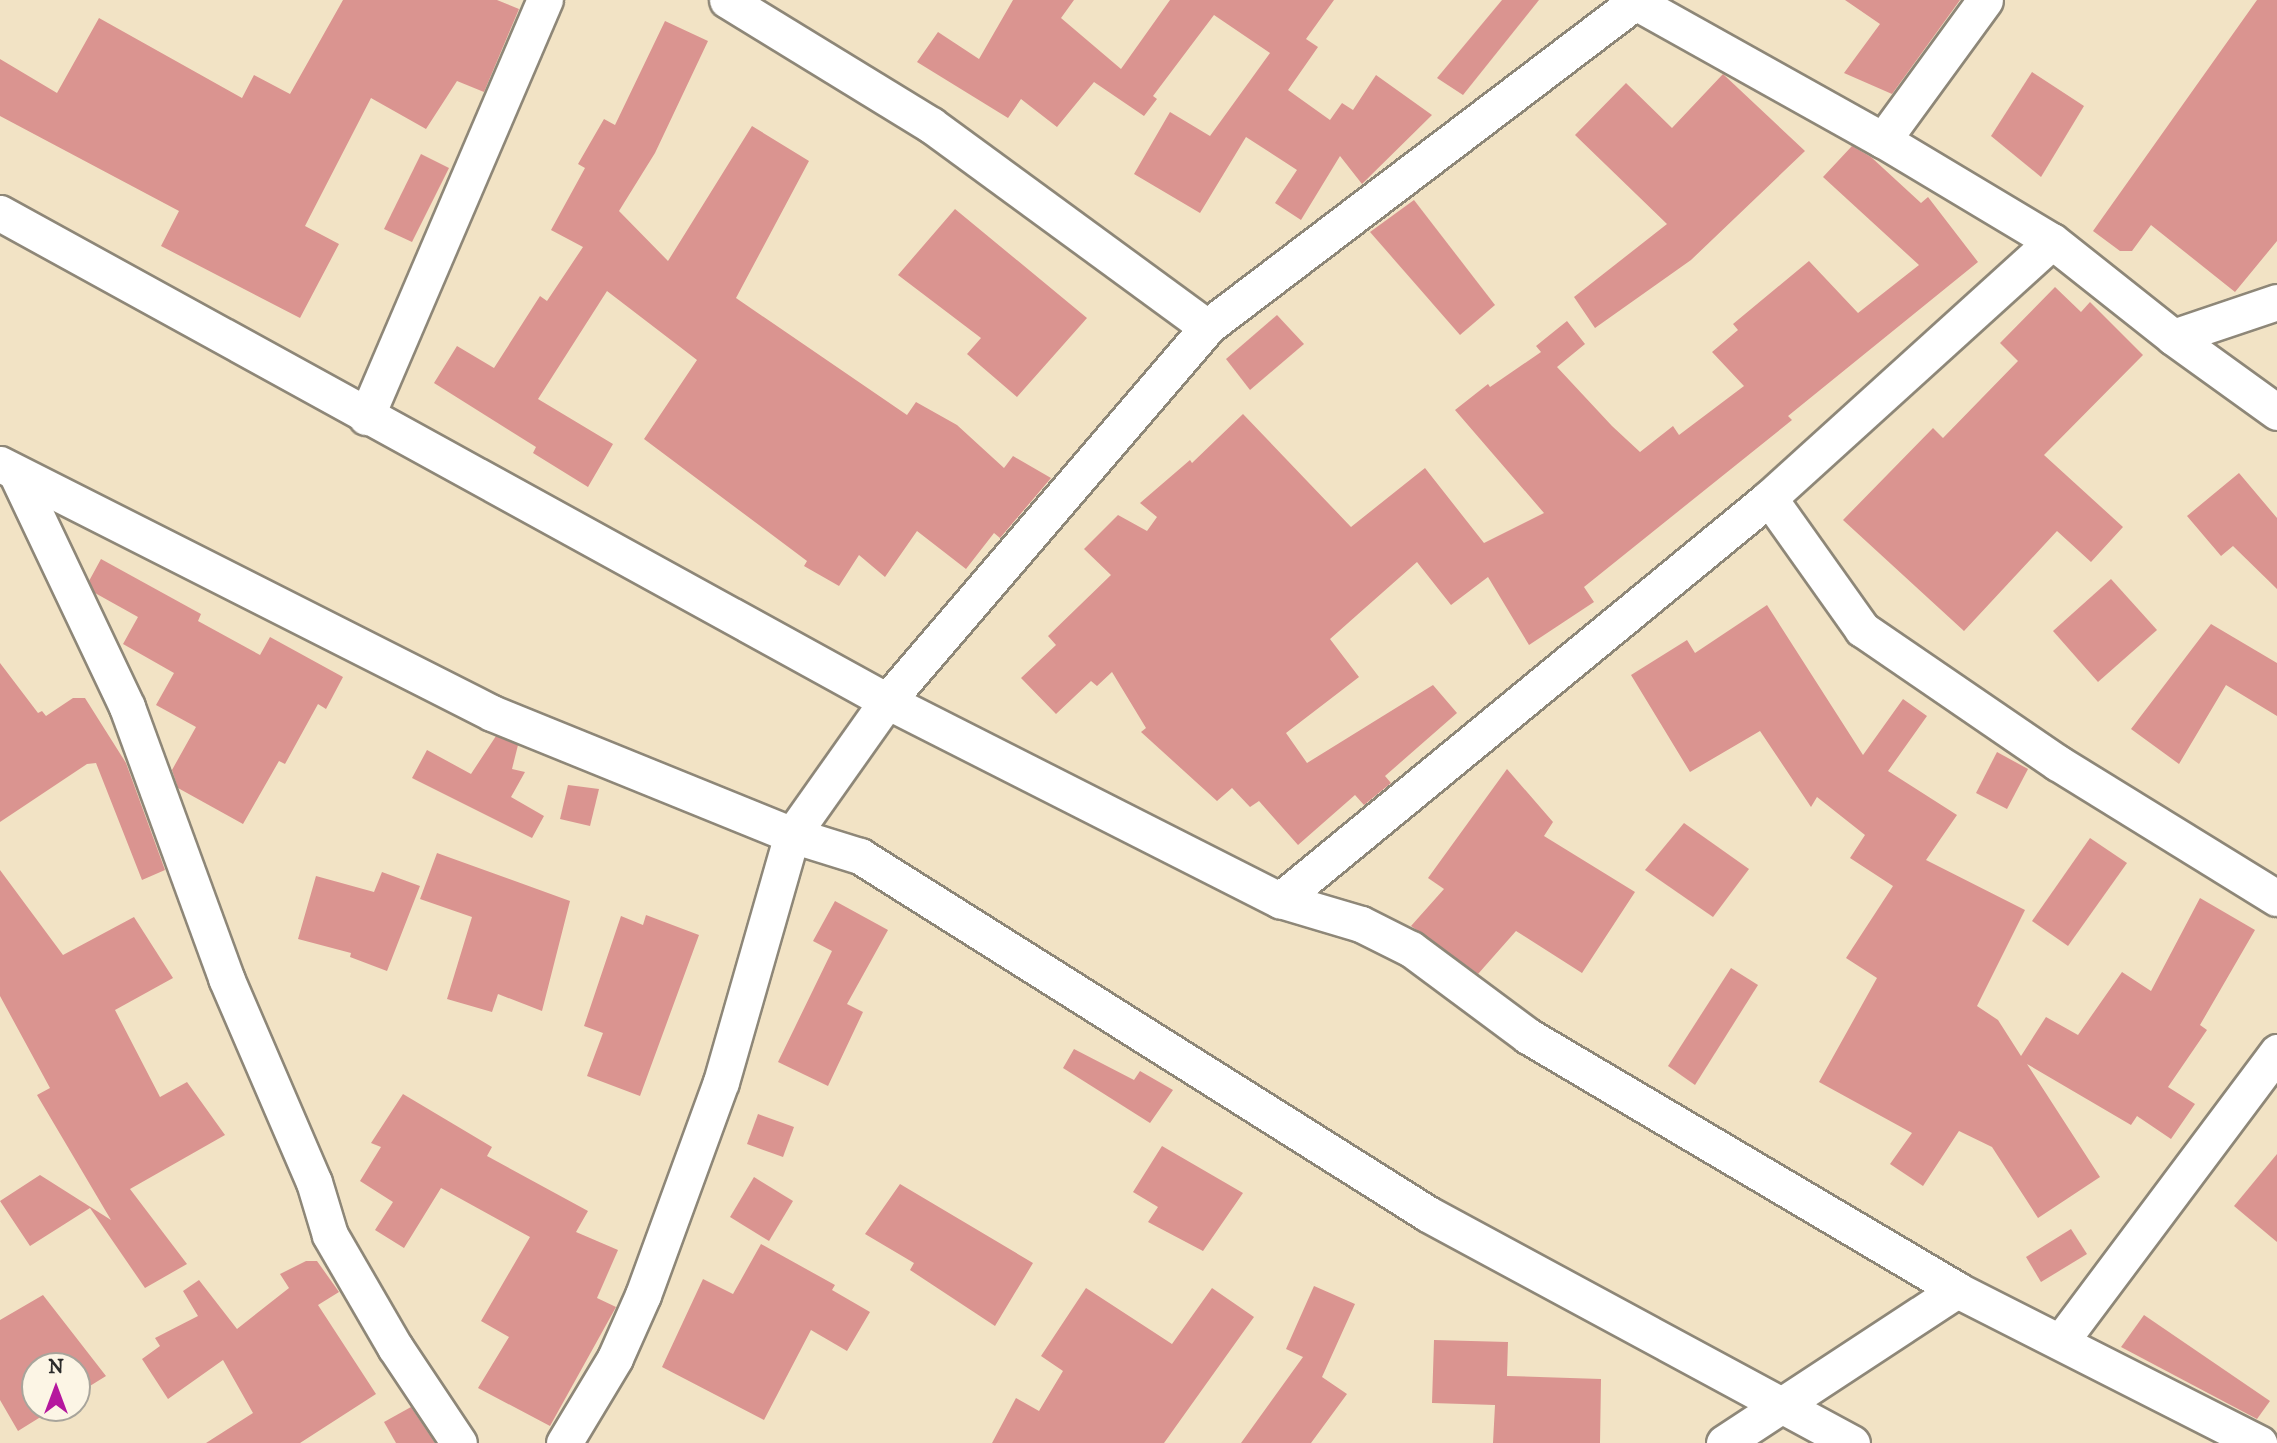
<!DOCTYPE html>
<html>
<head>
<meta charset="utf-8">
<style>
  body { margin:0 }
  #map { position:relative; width:2277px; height:1443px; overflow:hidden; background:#f2e3c5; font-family:"IM FELL DW Pica",serif }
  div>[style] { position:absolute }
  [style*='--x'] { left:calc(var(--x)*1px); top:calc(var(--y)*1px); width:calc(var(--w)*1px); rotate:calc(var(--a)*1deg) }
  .building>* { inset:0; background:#da9490 }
  .roads { filter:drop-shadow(2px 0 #8e8778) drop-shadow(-2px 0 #8e8778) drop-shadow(0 2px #8e8778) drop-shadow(0 -2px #8e8778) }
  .minor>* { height:35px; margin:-17.5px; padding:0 17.5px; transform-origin:17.5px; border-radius:17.5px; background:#fff }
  span { translate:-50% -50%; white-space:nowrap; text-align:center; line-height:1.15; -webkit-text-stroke:5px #fcf5e5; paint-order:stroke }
  .north { position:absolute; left:21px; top:1352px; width:70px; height:70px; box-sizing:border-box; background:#fcf5e5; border:2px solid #a8a49b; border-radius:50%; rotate:0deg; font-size:19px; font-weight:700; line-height:28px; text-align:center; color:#2b2b2b }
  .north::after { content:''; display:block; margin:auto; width:24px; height:32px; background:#b5179e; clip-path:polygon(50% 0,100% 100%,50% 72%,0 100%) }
</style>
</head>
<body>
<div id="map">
  <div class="building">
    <i style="clip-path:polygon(343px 0,497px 0,519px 9px,484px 92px,457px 81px,426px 129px,371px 98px,305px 226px,339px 244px,300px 318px,161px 246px,179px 211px,0 116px,0 59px,57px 93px,99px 18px,242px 98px,254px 75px,290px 94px)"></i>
    <i style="clip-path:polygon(1013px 0,1074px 0,1061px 18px,1121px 69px,1170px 0,1334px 0,1306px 39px,1318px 47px,1288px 90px,1330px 120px,1342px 103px,1353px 110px,1376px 75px,1432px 115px,1362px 184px,1340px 156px,1301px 220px,1275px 203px,1297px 170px,1246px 137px,1200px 213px,1134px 174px,1170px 112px,1210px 136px,1270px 53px,1214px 15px,1153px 96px,1157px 99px,1144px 116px,1094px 82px,1057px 127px,1021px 99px,1008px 118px,917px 62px,938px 32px,979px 59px)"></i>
    <i style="clip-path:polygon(1502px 0,1539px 0,1463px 95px,1437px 78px)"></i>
    <i style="clip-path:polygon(1845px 0,1960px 0,1892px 94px,1844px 73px,1880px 24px)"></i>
    <i style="clip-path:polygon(2257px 0,2277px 0,2277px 241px,2235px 292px,2151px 225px,2132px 251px,2120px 251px,2093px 231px)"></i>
    <i style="clip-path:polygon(665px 21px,708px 41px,655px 153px,619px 211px,668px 261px,752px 126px,809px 161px,736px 298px,907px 415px,916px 402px,957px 425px,1004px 468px,1013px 456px,1051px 478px,1000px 538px,994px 533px,966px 569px,917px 531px,885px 577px,859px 555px,839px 586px,804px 566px,807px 561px,644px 439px,697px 360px,607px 291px,538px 399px,613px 444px,588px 487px,533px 453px,536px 447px,434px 383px,457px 346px,494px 368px,540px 296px,547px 301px,583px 247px,551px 230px,585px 168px,578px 164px,604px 119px,615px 125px)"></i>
    <i style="clip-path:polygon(2032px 72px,2084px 106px,2041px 177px,1991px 136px)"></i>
    <i style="clip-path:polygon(1723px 74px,1805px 151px,1691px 260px,1595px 328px,1574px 297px,1667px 224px,1575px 135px,1626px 83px,1672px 128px)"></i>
    <i style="clip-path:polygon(1852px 146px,1871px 157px,1921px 203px,1928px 197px,1978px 262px,1788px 416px,1792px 420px,1584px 587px,1594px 602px,1529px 645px,1488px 577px,1451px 605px,1417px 562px,1330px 639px,1359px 677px,1286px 733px,1307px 763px,1433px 685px,1457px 713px,1385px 776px,1391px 783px,1364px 805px,1355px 795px,1298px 845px,1259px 801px,1250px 807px,1232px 788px,1217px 801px,1141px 732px,1146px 728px,1112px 672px,1097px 686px,1091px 681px,1056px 714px,1021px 678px,1056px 645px,1048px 636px,1111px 575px,1084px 549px,1118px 515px,1147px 531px,1157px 517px,1140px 503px,1190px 460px,1192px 463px,1243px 414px,1351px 527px,1425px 468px,1484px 543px,1544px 513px,1455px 410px,1488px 384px,1490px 387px,1541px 352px,1536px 346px,1567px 321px,1585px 344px,1557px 367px,1612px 426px,1640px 452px,1673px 426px,1679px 435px,1744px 386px,1712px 352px,1738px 330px,1733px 324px,1809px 261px,1858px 313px,1919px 265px,1823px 177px)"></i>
    <i style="clip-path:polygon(421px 154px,449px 168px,412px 242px,384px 229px)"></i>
    <i style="clip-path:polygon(1414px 200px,1495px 305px,1460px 335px,1370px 232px)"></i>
    <i style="clip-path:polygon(955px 209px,1087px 318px,1017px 397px,967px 354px,981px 338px,898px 275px)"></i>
    <i style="clip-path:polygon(2055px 287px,2081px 312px,2090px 302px,2143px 355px,2044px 455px,2123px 527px,2091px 562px,2057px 531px,1964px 631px,1843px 520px,1933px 428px,1943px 438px,2018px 361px,2000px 343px)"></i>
    <i style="clip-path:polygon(1277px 315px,1304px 344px,1250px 390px,1226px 359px)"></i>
    <i style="clip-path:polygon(2239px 473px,2277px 518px,2277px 589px,2233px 546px,2221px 556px,2187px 516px)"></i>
    <i style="clip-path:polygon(101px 559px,201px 614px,198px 621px,260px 655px,270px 637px,343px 677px,326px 709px,318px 704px,285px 764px,279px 761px,243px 824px,178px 788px,172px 770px,196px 727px,156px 705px,174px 673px,123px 644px,138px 617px,95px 593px,89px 581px)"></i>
    <i style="clip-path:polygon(2111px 579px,2157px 630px,2098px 682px,2053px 631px)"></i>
    <i style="clip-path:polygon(1767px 605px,1863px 755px,1903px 699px,1927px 716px,1888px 771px,1957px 815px,1926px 860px,2025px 910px,1977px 1006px,1998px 1020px,2021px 1056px,2046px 1017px,2078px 1035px,2122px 972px,2151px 991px,2200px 898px,2255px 930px,2200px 1025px,2207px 1030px,2168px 1087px,2195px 1104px,2171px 1139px,2137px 1116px,2131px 1125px,2027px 1064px,2100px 1177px,2038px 1218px,1992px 1147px,1959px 1131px,1923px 1186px,1890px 1164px,1912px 1133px,1819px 1082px,1877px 978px,1846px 958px,1893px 886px,1850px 858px,1865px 835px,1817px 797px,1811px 807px,1760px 731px,1690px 772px,1631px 675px,1687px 640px,1695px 653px)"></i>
    <i style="clip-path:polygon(2211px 624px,2277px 663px,2277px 716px,2226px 685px,2179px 764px,2131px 729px)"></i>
    <i style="clip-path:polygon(0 663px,38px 713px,42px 711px,46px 716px,73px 698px,85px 698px,126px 763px,165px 870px,142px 880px,96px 763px,87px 764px,0 822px)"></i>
    <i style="clip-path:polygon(496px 736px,518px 745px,512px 769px,525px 772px,511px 797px,544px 816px,532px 838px,412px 778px,427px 750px,471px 774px)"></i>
    <i style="clip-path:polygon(1997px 752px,2028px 769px,2007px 809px,1976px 793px)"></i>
    <i style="clip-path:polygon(1507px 769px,1553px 822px,1544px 836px,1635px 892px,1582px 973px,1516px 931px,1478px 974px,1411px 926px,1444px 889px,1428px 878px)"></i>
    <i style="clip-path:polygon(568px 785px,599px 789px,590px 826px,560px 819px)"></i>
    <i style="clip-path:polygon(1684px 823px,1749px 869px,1713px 917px,1645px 870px)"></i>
    <i style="clip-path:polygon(2090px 838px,2127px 863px,2068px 946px,2032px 921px)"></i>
    <i style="clip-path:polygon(437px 853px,570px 901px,542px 1011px,498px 994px,492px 1012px,447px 999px,472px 917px,420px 899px)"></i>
    <i style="clip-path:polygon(0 870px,63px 955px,134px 917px,173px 978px,115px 1010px,160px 1097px,187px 1082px,225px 1135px,130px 1189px,187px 1264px,145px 1288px,90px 1208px,30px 1246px,0 1201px,40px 1175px,111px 1220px,37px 1095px,50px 1088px,0 996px)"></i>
    <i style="clip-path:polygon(382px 872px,420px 886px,387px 971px,350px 957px,351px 953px,298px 939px,316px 876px,374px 892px)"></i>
    <i style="clip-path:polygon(835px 901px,888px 930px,847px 1004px,863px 1012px,828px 1086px,778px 1062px,832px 951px,813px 941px)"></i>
    <i style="clip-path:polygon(646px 915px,699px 935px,640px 1096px,587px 1076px,603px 1033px,584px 1026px,621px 916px,643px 925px)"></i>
    <i style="clip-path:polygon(1731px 968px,1758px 985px,1695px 1085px,1668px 1066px)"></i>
    <i style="clip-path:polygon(1074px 1049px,1134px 1080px,1140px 1071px,1173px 1090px,1150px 1123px,1063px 1068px)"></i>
    <i style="clip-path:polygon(403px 1094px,492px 1147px,487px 1156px,588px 1211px,576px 1232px,618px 1250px,597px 1298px,616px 1307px,550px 1426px,478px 1388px,509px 1337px,481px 1321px,530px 1237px,441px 1188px,404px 1248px,375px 1230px,393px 1202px,360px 1181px,381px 1147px,371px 1143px)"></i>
    <i style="clip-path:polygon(758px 1114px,794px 1127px,783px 1157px,747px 1144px)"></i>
    <i style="clip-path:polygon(1162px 1146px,1243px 1193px,1203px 1251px,1148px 1222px,1158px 1207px,1133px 1192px)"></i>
    <i style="clip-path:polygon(2277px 1154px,2277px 1242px,2234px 1206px)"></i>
    <i style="clip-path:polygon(754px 1177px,793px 1201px,769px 1241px,730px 1217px)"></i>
    <i style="clip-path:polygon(900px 1184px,1033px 1263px,995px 1326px,910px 1270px,914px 1263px,865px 1234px)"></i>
    <i style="clip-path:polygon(2071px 1229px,2087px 1254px,2041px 1282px,2026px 1257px)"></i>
    <i style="clip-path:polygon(761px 1244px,835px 1285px,832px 1290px,870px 1312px,847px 1351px,811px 1330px,764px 1420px,662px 1367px,703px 1279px,733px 1294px)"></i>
    <i style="clip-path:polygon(306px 1261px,317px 1261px,339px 1292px,318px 1305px,376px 1394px,300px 1443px,206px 1443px,253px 1413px,223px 1360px,168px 1399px,142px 1359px,160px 1346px,155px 1338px,198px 1316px,183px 1291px,199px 1280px,237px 1329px,289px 1288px,280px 1274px)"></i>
    <i style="clip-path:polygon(1314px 1286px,1355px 1304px,1322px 1377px,1347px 1394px,1311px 1443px,1241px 1443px,1303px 1357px,1286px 1349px)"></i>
    <i style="clip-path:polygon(1086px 1288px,1172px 1344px,1212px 1288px,1254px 1317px,1164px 1443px,992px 1443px,1016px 1398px,1039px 1411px,1063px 1371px,1041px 1356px)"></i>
    <i style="clip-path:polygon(43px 1295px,106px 1376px,77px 1394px,77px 1366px,35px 1366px,35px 1408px,55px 1408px,18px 1431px,0 1400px,0 1320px)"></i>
    <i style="clip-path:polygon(2144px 1315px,2270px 1401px,2257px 1419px,2121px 1347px)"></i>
    <i style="clip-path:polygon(1434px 1340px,1508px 1342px,1507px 1376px,1601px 1379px,1600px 1443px,1493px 1443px,1495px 1405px,1432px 1403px)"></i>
    <i style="clip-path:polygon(411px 1407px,435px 1443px,396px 1443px,384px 1422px)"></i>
  </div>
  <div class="roads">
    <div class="minor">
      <i style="--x:727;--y:0;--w:239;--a:31.5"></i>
      <i style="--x:931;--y:125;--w:342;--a:36.2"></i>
      <i style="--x:1632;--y:0;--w:287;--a:29.2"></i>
      <i style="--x:1883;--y:140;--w:197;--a:30.9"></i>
      <i style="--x:2052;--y:241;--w:154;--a:38.4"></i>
      <i style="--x:2173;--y:337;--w:110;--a:-18.6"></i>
      <i style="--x:1883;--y:140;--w:173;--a:-53.9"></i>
      <i style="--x:0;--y:213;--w:1012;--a:28.82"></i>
      <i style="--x:887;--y:701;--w:441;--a:26.9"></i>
      <i style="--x:1280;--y:900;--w:84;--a:16.5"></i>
      <i style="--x:1361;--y:924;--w:56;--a:26.6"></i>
      <i style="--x:1411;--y:949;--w:146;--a:36.6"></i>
      <i style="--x:1528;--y:1036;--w:499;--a:30.6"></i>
      <i style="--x:1957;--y:1290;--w:339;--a:26.9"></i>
      <i style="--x:2173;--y:337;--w:128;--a:35.8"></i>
      <i style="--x:366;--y:417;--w:454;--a:-66.8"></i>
      <i style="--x:0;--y:464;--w:551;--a:26.84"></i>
      <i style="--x:492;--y:713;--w:324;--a:22.1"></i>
      <i style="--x:792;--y:835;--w:71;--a:17.2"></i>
      <i style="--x:860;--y:856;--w:671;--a:32.22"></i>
      <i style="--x:1428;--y:1214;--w:482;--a:28.4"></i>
      <i style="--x:16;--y:473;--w:259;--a:64.6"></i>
      <i style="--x:127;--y:707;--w:289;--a:69.9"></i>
      <i style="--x:226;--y:978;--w:222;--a:66.7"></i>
      <i style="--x:314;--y:1182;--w:55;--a:73.2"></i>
      <i style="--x:330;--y:1235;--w:129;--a:59.9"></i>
      <i style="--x:395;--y:1347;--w:115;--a:56.3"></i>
      <i style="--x:1769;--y:498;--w:161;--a:54.6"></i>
      <i style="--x:1862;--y:629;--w:237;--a:34.4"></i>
      <i style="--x:2058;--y:763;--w:257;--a:31.7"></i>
      <i style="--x:1280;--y:900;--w:633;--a:-39.42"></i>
      <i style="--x:1769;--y:498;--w:382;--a:-42.2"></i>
      <i style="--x:2061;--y:1341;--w:361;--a:-53.2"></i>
      <i style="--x:564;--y:1443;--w:99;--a:-59"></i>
      <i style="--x:615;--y:1358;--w:69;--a:-66"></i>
      <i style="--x:643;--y:1295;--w:227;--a:-69.9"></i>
      <i style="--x:721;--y:1082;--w:257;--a:-74"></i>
      <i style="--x:792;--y:835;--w:164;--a:-54.7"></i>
      <i style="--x:887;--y:701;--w:492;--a:-49.4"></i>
      <i style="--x:1207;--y:327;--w:537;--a:-37.21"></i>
      <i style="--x:1724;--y:1443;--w:279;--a:-33.3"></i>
    </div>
  </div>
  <div class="north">N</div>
</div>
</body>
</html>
